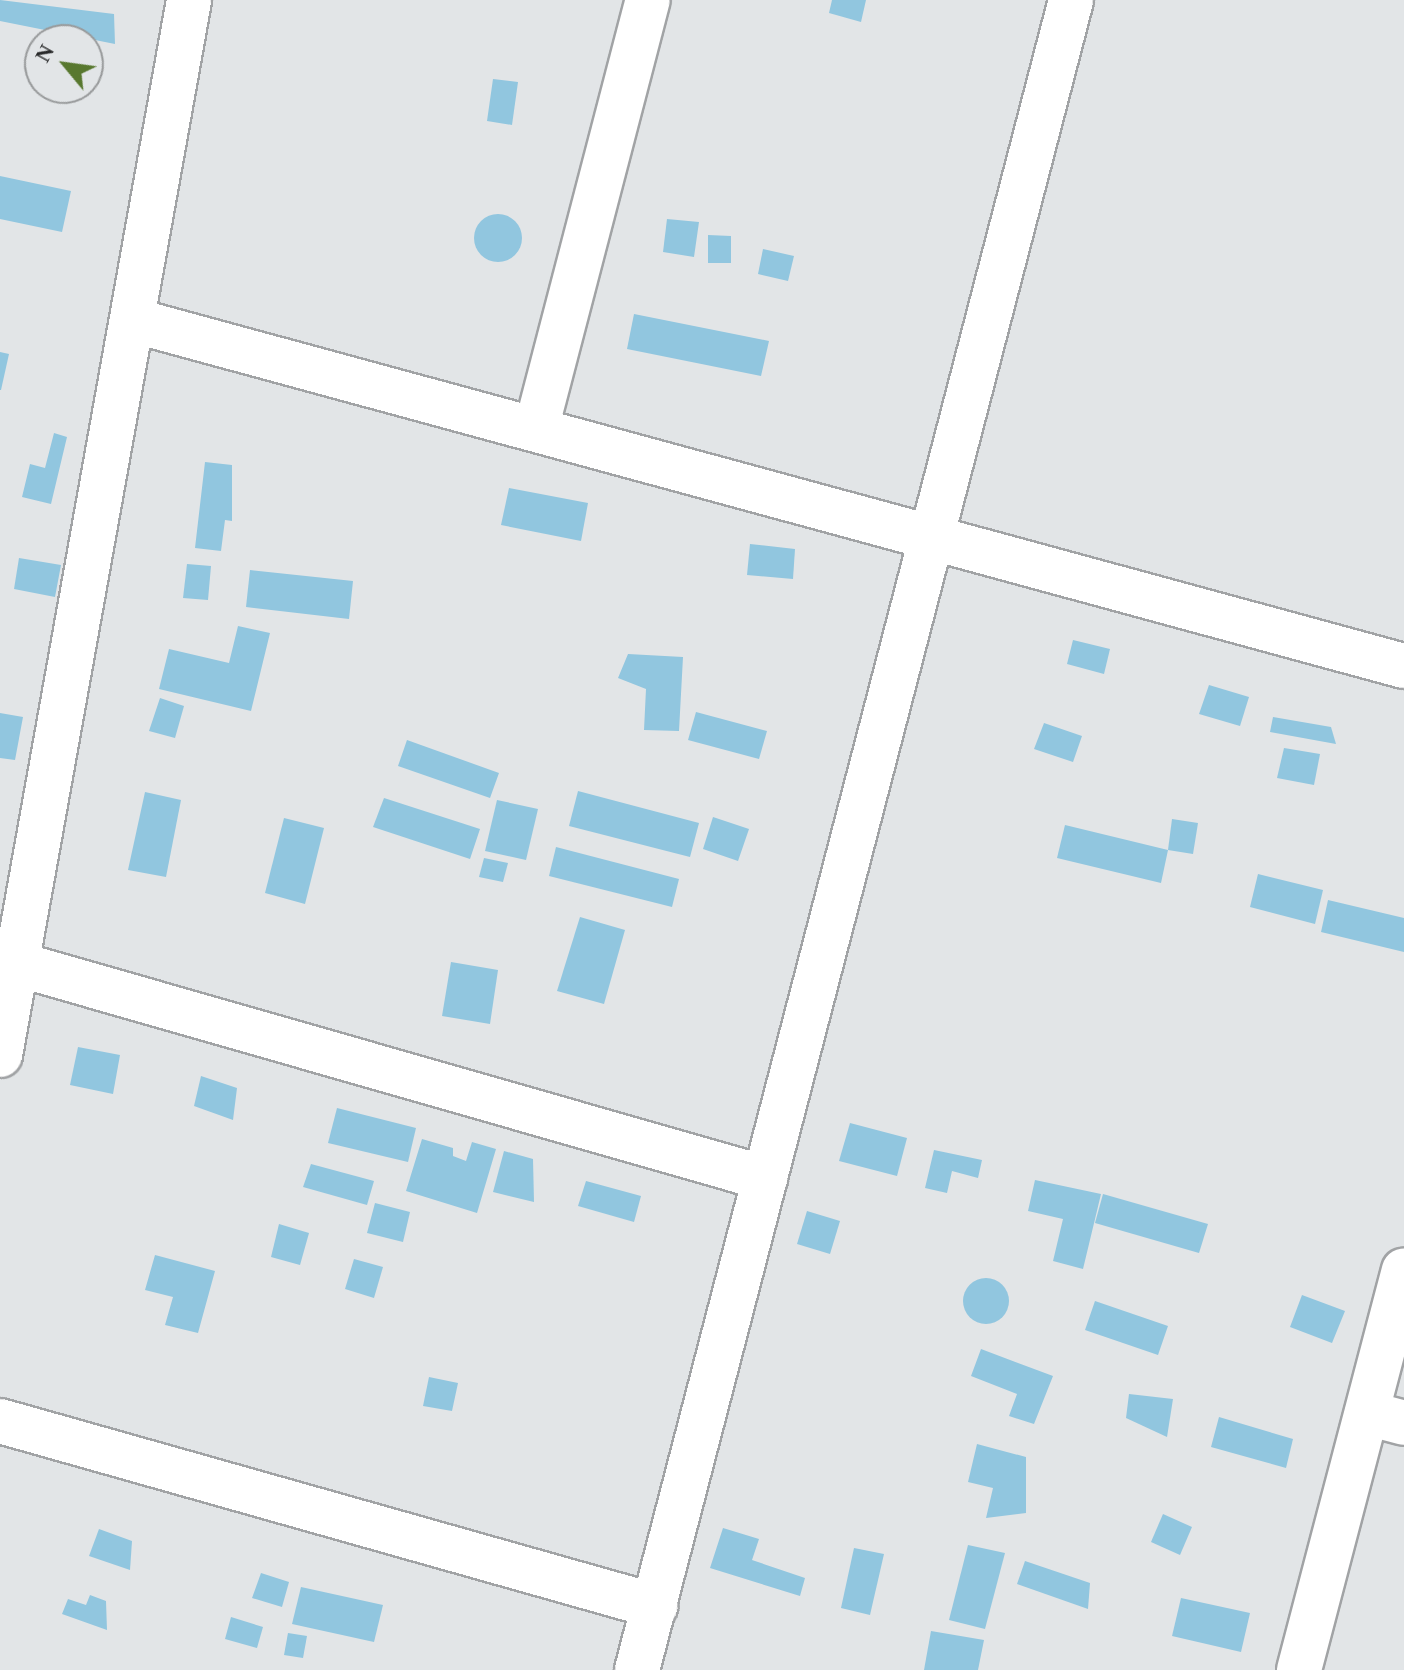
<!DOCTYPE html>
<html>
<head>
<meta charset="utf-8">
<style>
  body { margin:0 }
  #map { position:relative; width:1404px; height:1670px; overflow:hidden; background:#e2e5e7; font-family:"Times New Roman",serif }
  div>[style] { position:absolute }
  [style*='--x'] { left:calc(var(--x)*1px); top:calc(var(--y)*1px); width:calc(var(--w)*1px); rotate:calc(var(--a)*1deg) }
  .building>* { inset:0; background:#91c6df }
  .round { border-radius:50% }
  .roads { filter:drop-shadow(2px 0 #a1a3a5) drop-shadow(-2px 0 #a1a3a5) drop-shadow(0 2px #a1a3a5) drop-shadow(0 -2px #a1a3a5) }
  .minor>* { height:44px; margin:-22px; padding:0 22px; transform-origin:22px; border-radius:22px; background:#fff }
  span { translate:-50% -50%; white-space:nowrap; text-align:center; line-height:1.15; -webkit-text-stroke:6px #e2e5e7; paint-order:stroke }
  .north { position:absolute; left:24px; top:24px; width:80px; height:80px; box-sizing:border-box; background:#e2e5e7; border:2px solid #989a9b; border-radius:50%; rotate:299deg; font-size:22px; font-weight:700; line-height:32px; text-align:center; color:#28292a }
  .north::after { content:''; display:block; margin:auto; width:28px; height:36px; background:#58782f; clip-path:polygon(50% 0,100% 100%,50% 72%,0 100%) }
</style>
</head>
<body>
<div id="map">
  <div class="building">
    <i style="clip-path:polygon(0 0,114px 14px,115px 44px,0 21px)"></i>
    <i style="clip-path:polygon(832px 0,866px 0,861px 22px,829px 13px)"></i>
    <i style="clip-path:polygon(493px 79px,518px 82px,512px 125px,487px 121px)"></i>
    <i style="clip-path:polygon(0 176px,71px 191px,62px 232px,0 219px)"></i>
    <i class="round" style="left:474px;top:214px;width:48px;height:48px"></i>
    <i style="clip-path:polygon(667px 219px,699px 222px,694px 257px,663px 252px)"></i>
    <i style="clip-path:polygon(708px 235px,731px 236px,731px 263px,708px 263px)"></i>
    <i style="clip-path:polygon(763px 249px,794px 256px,788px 281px,758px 274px)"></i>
    <i style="clip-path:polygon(634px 314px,769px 341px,761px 376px,627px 349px)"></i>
    <i style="clip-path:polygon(0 352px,9px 354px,1px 390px,0 390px)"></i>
    <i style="clip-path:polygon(54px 433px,67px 437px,51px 504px,22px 497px,30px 464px,45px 468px)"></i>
    <i style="clip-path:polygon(205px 462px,232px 465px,232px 521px,225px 520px,221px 551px,195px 548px)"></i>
    <i style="clip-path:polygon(509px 488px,588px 503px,581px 541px,501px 525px)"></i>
    <i style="clip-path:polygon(750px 544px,795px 549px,793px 579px,747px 575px)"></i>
    <i style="clip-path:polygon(19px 558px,61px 565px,55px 597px,14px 589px)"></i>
    <i style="clip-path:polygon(187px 564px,211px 566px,208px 600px,183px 598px)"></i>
    <i style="clip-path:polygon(250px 570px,353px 581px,349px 619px,246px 607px)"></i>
    <i style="clip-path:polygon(238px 626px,270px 633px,251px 711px,159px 689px,169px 649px,229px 663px)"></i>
    <i style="clip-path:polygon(1073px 640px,1110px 649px,1104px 674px,1067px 664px)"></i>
    <i style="clip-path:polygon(628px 654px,683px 657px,679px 731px,644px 730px,646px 689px,618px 678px)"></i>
    <i style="clip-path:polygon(1209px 685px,1249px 697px,1240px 726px,1199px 714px)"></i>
    <i style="clip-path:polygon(160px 698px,184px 706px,175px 738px,149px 731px)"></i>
    <i style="clip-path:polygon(696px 712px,767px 731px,759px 759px,688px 740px)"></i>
    <i style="clip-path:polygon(0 713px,23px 717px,15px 760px,0 758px)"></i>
    <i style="clip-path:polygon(1273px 717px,1331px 727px,1336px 744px,1270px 732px)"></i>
    <i style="clip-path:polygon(1044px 723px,1082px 736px,1073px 762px,1034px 749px)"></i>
    <i style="clip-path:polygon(407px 740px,499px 773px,490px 798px,398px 766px)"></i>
    <i style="clip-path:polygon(1284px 748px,1320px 754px,1314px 785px,1277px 778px)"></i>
    <i style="clip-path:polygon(578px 791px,699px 823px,690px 857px,569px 826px)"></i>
    <i style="clip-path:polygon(145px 792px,181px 800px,166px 877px,128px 870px)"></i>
    <i style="clip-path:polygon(384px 798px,480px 829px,470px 859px,373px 827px)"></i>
    <i style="clip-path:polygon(497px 800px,538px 809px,526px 860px,485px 851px)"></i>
    <i style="clip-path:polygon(713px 817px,749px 829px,738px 861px,703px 849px)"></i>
    <i style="clip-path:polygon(284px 818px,324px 828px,305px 904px,265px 893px)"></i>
    <i style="clip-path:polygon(1172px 819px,1198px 823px,1193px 854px,1168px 850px)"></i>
    <i style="clip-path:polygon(1065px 825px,1168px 850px,1161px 883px,1057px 858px)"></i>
    <i style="clip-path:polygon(556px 847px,679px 879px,672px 907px,549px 876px)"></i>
    <i style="clip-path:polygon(484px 858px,508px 863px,503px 882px,479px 877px)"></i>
    <i style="clip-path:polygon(1258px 874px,1323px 890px,1315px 924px,1250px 907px)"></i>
    <i style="clip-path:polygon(1328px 900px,1404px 918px,1404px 952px,1321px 932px)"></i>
    <i style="clip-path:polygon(580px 917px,625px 930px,604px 1004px,557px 991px)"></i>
    <i style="clip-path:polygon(451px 962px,498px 970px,490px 1024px,442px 1016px)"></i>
    <i style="clip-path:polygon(78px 1047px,120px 1055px,113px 1094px,70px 1085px)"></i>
    <i style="clip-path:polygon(201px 1076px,237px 1088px,233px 1120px,194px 1106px)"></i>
    <i style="clip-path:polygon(337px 1108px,416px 1128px,408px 1162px,328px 1143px)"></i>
    <i style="clip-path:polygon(850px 1123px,907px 1138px,897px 1176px,839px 1161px)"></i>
    <i style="clip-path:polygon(422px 1139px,453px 1148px,453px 1156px,466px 1161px,472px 1142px,496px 1149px,477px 1213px,406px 1191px)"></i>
    <i style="clip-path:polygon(934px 1150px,982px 1160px,978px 1178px,952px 1171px,947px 1193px,925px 1188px)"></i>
    <i style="clip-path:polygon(504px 1151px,533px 1159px,534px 1202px,493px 1192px)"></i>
    <i style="clip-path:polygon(311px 1164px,374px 1181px,367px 1205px,303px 1187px)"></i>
    <i style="clip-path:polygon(1035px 1180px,1101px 1194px,1083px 1269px,1053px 1261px,1063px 1219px,1028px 1211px)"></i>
    <i style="clip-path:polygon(586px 1181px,641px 1196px,634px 1222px,578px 1206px)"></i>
    <i style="clip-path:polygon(1103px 1194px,1208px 1224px,1199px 1253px,1095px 1223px)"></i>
    <i style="clip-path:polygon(375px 1203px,410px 1212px,403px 1242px,367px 1233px)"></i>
    <i style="clip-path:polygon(807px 1211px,840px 1221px,830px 1254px,797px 1244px)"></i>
    <i style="clip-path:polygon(279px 1224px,309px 1233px,300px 1265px,271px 1257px)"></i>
    <i style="clip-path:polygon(155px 1255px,215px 1271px,198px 1333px,165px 1325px,173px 1297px,145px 1290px)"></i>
    <i style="clip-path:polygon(354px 1259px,383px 1267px,374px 1298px,345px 1289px)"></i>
    <i class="round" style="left:963px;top:1278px;width:46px;height:46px"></i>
    <i style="clip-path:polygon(1302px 1295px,1345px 1311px,1332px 1343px,1290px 1327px)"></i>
    <i style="clip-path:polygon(1095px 1301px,1168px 1326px,1158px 1355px,1085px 1330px)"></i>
    <i style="clip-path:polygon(981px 1349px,1053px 1376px,1034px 1424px,1009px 1416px,1017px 1394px,971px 1376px)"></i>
    <i style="clip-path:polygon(429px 1377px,458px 1383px,452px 1411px,423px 1406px)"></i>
    <i style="clip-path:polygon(1129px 1394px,1173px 1399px,1167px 1437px,1126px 1418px)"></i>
    <i style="clip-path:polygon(1219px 1417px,1293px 1439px,1286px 1468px,1211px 1447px)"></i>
    <i style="clip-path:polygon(977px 1444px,1026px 1457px,1026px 1513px,986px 1518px,993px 1488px,968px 1482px)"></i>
    <i style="clip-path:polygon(1163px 1514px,1192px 1527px,1180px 1555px,1151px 1542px)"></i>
    <i style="clip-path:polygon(723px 1528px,759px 1539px,752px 1560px,805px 1578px,800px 1596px,710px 1568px)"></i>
    <i style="clip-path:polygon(99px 1529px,132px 1541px,130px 1570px,89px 1556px)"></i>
    <i style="clip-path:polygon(968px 1545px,1005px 1553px,985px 1629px,949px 1620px)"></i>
    <i style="clip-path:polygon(854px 1548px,884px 1554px,870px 1615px,841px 1608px)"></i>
    <i style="clip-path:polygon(1025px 1561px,1090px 1583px,1088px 1609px,1017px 1584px)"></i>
    <i style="clip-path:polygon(261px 1573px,289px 1582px,282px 1607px,252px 1598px)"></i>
    <i style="clip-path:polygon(301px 1587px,383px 1605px,374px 1642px,292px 1624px)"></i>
    <i style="clip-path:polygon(90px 1595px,106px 1601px,107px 1630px,62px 1614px,68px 1599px,86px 1605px)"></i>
    <i style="clip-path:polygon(1181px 1598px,1250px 1613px,1241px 1652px,1172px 1636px)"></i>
    <i style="clip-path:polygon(231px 1617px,263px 1627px,257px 1648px,225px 1639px)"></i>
    <i style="clip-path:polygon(931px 1631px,984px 1640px,978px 1670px,924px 1670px)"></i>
    <i style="clip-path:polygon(288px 1633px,307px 1636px,303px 1658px,284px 1655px)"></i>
  </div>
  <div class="roads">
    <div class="minor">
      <i style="--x:132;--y:320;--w:1318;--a:15.22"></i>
      <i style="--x:536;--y:429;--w:443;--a:-75.4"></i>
      <i style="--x:0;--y:959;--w:796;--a:15.98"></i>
      <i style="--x:0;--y:1055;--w:1072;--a:-79.84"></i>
      <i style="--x:1367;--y:1413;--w:38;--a:15"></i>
      <i style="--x:0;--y:1421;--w:681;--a:15.77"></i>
      <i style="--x:637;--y:1670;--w:1725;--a:-75.43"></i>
      <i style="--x:1299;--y:1670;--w:413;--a:-75.3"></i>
    </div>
  </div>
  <div class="north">N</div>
</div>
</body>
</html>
